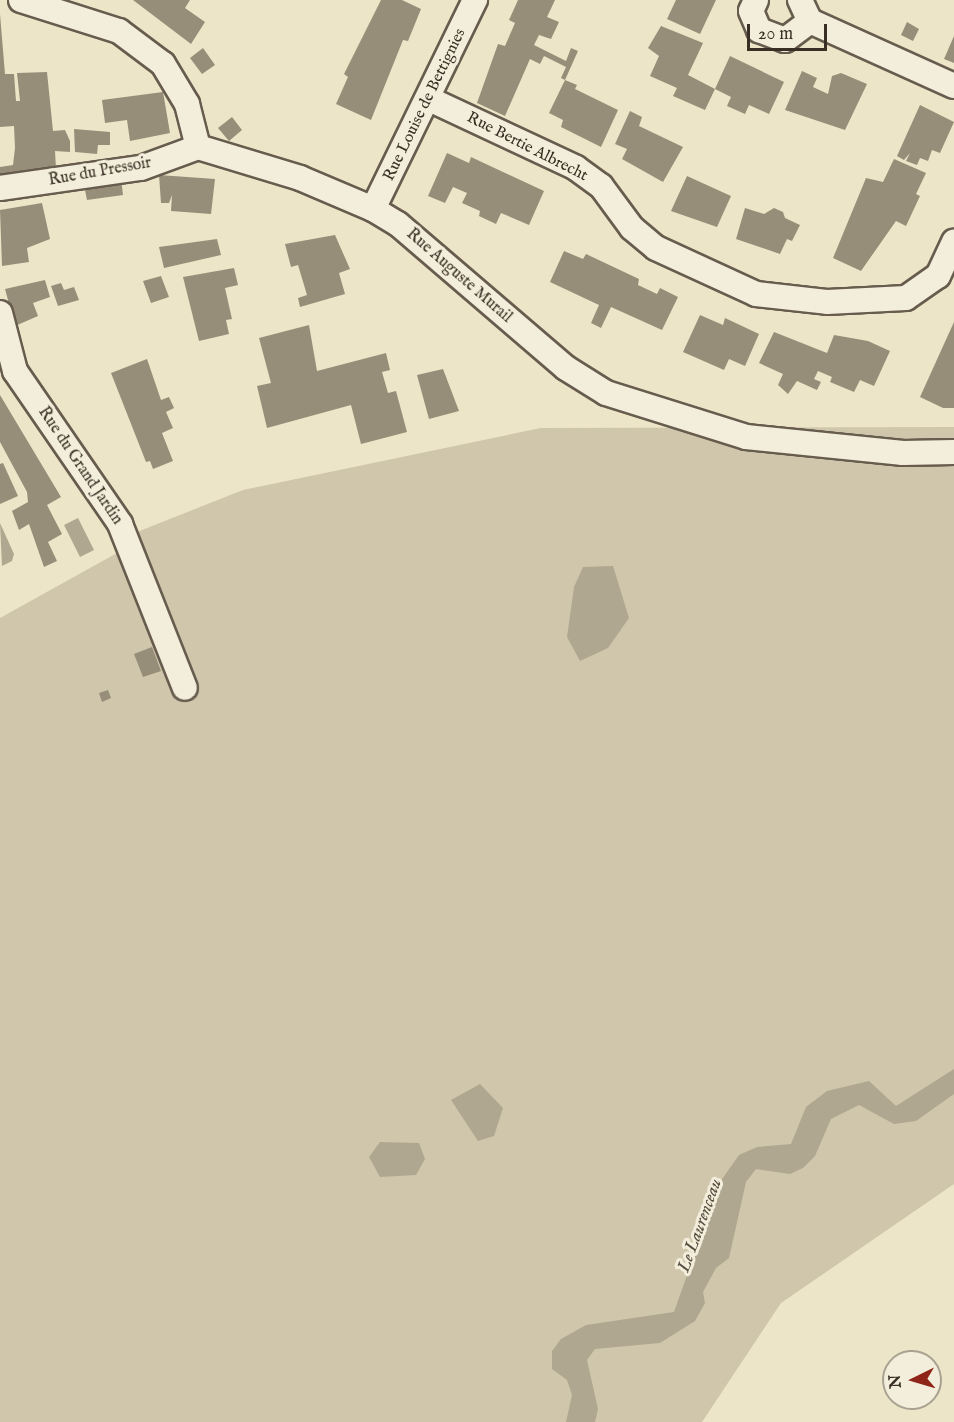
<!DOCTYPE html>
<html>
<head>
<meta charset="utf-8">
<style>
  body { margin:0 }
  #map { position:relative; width:954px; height:1422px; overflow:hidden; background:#ede5c7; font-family:"IM FELL English",serif }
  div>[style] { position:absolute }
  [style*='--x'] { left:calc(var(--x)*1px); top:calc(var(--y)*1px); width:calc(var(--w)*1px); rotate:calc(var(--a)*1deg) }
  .green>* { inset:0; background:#cfc6ab }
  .water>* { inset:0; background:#b0a790 }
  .building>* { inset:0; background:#978e79 }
  .roads { filter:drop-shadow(2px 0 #675c4e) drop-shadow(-2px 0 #675c4e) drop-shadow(0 2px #675c4e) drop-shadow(0 -2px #675c4e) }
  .street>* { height:24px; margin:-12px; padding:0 12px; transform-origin:12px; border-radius:12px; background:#f3eedb }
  span { translate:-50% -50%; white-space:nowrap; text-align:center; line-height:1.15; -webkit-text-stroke:6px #f3eedb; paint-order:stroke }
  .street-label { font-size:16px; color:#3a2f25 }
  .water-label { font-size:18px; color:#584d40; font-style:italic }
  .north { position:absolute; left:882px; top:1350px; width:60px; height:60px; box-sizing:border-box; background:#f3eedb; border:2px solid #a9a292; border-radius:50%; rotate:265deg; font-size:16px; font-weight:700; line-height:24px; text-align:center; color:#3a2f25 }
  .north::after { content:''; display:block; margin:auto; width:21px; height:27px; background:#8f2418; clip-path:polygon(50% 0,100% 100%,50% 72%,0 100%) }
  .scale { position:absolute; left:747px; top:24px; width:80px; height:27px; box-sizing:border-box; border:3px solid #3a2f25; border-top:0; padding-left:8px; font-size:18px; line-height:21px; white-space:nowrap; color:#3a2f25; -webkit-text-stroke:4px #f3eedb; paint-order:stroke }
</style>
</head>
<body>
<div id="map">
  <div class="green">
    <i style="clip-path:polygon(evenodd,954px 427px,954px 1184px,781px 1303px,702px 1422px,0 1422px,0 618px,135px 543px,132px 534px,243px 490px,541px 428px,954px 427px,138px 554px,185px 688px,176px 697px,175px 696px,138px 554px)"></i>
  </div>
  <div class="water">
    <i style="clip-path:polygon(78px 518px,94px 550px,80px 557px,64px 525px)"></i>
    <i style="clip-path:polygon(0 523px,14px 554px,12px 561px,2px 566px)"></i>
    <i style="clip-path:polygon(613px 566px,629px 618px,608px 648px,580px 661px,567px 637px,574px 587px,583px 567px)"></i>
    <i style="clip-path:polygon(954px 1069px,954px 1094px,916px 1121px,894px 1124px,859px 1105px,831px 1119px,815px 1156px,803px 1168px,790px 1174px,756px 1169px,746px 1182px,729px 1258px,716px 1268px,703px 1292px,705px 1303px,695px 1321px,660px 1343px,595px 1349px,587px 1360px,598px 1409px,595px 1422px,566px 1422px,572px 1395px,567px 1380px,552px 1369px,552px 1351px,561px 1339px,586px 1325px,674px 1312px,720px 1182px,739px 1155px,757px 1147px,791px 1144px,806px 1107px,827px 1091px,869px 1081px,896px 1106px)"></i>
    <i style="clip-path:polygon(480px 1084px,503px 1108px,494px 1136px,478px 1141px,451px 1100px)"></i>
    <i style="clip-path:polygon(380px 1142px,419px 1143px,425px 1159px,416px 1175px,380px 1177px,369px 1157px)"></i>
  </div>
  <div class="building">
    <i style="clip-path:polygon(133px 0,190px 0,185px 8px,205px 22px,191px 44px)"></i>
    <i style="clip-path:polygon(381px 0,402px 0,421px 9px,408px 41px,403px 40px,371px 120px,336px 104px,348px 77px,344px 74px)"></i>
    <i style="clip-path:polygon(518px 0,555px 0,547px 17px,559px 22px,551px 39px,539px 35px,534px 45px,566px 61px,571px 48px,578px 51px,565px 80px,561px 78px,566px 67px,544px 56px,540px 64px,530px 59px,505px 116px,477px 103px,498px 44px,505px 46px,515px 23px,509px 20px)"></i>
    <i style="clip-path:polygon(676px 0,716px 0,700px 34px,667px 19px)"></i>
    <i style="clip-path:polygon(0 14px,5px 74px,14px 74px,16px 101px,20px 101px,17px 73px,47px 72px,53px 131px,65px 130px,70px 141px,70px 152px,55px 151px,56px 169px,0 175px,0 167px,13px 165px,15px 148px,14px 126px,0 127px)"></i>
    <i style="clip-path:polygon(907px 22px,919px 29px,913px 41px,901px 35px)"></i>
    <i style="clip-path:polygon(661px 26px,703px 43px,688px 75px,715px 89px,705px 110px,673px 96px,677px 88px,650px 76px,659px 56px,648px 48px)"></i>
    <i style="clip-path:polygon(954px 36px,954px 63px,944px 59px)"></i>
    <i style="clip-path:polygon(203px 48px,215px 65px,202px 74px,190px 58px)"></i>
    <i style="clip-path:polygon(730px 56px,784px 82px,769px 114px,749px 105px,745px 114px,727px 106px,731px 97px,715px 89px)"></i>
    <i style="clip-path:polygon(802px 71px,817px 78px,813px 87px,828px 94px,832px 76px,841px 73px,867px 84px,845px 130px,785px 110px)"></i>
    <i style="clip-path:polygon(565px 80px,577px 85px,575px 89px,618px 110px,601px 147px,561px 127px,563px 120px,549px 113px)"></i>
    <i style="clip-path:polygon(163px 92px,170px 133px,130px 141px,127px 120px,105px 123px,102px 100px)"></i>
    <i style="clip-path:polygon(920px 105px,954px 122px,940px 153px,932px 150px,928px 161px,920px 158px,917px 165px,906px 161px,910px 153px,904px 160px,897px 156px)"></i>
    <i style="clip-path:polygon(630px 111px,642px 117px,639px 126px,683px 147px,663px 182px,622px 159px,627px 149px,615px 144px)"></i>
    <i style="clip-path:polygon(232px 117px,242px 130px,229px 141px,218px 128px)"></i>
    <i style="clip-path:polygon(74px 129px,110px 132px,110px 145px,98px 145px,97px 154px,75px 152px)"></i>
    <i style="clip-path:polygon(447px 153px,469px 163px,471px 157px,544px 191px,529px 225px,501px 213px,496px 224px,479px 216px,480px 211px,462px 203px,467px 193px,453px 187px,445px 203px,428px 196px)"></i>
    <i style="clip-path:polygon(894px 159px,926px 173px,916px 194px,920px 196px,906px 226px,896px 221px,861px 271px,833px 258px,866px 178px,883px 182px)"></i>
    <i style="clip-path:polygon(159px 175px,215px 179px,211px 214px,171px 211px,172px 195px,169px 203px,161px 203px)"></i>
    <i style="clip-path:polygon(687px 176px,731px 196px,717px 227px,671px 211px)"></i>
    <i style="clip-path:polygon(121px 178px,123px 195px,87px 200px,84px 185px)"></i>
    <i style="clip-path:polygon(42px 203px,50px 239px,27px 248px,29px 262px,2px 266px,0 210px)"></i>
    <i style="clip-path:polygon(745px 208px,764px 214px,774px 208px,783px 212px,785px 218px,800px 225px,792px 241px,787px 239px,780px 254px,736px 239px)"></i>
    <i style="clip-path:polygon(335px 235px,350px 269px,339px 273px,345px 294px,300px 307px,298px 298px,307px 295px,298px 265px,291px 267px,285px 244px)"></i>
    <i style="clip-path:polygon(217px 239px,221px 255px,164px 268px,159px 247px)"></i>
    <i style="clip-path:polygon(564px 251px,583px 259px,586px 254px,639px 279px,638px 285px,657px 294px,660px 288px,678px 297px,662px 330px,611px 307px,601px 328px,591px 323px,599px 305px,550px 282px)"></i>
    <i style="clip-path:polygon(234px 268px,238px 285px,225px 288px,232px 319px,226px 320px,229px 334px,199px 341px,183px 277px)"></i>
    <i style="clip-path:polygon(161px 276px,169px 297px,151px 303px,143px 281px)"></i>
    <i style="clip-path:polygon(45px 280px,50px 297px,33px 303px,38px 316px,15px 326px,5px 289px)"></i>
    <i style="clip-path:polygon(61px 283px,64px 290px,74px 287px,79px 300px,58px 306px,51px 286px)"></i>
    <i style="clip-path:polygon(700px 315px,723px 325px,725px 318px,759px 334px,745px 366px,729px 359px,724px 370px,683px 352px)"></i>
    <i style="clip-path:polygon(954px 322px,954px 408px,943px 408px,920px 397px)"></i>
    <i style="clip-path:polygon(309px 325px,317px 371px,386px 353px,390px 370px,382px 372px,388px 393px,396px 391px,407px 432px,361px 444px,351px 405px,267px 428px,257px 386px,271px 383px,259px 338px)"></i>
    <i style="clip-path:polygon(774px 332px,827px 353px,834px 335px,868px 341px,890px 351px,874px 386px,860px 380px,854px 392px,830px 382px,832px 377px,818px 371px,814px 379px,821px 382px,817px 390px,797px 381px,788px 394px,778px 385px,783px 374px,759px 363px)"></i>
    <i style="clip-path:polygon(147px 359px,161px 400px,169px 397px,174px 408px,166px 412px,173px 428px,162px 433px,173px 461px,153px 469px,150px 461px,146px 462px,111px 373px)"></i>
    <i style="clip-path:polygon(443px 369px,459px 411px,429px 419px,417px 375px)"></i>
    <i style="clip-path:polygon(0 395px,61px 497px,47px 505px,62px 534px,48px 542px,57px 561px,44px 567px,29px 524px,19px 530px,12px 511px,28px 502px,27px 492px,0 442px)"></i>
    <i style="clip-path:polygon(3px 463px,18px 496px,0 504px,0 464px)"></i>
    <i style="clip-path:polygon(152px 647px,161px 671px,143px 677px,134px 654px)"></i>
    <i style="clip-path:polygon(108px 690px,111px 698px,102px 702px,99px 693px)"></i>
  </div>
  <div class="roads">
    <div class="street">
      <i style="--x:21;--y:0;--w:103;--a:17.6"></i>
      <i style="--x:119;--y:31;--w:55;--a:36.9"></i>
      <i style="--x:163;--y:64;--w:47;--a:59"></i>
      <i style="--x:187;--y:104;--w:44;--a:75.7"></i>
      <i style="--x:198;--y:147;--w:107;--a:16.9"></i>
      <i style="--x:300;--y:178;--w:79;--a:23"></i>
      <i style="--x:373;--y:209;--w:29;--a:31"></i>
      <i style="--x:398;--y:224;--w:221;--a:40.6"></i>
      <i style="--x:566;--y:368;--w:47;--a:32"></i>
      <i style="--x:606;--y:393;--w:147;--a:17.4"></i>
      <i style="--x:746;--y:437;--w:158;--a:5.8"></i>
      <i style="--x:903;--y:453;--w:51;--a:-1.1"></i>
      <i style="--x:756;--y:0;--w:12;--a:114"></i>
      <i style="--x:751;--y:11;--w:21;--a:67"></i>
      <i style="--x:759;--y:30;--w:28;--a:21"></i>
      <i style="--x:785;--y:40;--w:31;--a:-37"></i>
      <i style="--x:800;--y:0;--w:23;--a:65"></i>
      <i style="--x:810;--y:21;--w:158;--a:24.3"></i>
      <i style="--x:429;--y:99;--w:162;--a:25.1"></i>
      <i style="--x:576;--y:168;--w:31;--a:36"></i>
      <i style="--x:601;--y:186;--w:52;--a:53.6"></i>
      <i style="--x:632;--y:228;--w:31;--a:40"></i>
      <i style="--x:656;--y:248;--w:110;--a:24.7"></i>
      <i style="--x:756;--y:294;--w:71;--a:6.4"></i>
      <i style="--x:827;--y:302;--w:79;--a:-2.9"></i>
      <i style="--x:906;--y:298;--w:39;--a:-35"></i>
      <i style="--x:938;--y:276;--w:38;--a:-65"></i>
      <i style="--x:0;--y:188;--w:142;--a:-8.1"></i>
      <i style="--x:141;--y:168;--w:61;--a:-20.2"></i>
      <i style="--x:373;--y:209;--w:233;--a:-64"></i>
      <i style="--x:0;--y:313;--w:60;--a:75.5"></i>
      <i style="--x:15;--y:371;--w:186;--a:55.5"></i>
      <i style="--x:120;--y:524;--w:176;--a:68.4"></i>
    </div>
  </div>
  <div class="street-label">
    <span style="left:425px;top:105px;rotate:-64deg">Rue Louise de Bettignies</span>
    <span style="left:527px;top:147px;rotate:27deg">Rue Bertie Albrecht</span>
    <span style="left:100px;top:172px;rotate:-10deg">Rue du Pressoir</span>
    <span style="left:459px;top:276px;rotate:41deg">Rue Auguste Murail</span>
    <span style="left:80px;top:466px;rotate:56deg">Rue du Grand Jardin</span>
  </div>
  <div class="water-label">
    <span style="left:701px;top:1226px;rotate:-70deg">Le Laurenceau</span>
  </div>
  <div class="north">N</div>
  <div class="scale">20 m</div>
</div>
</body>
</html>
